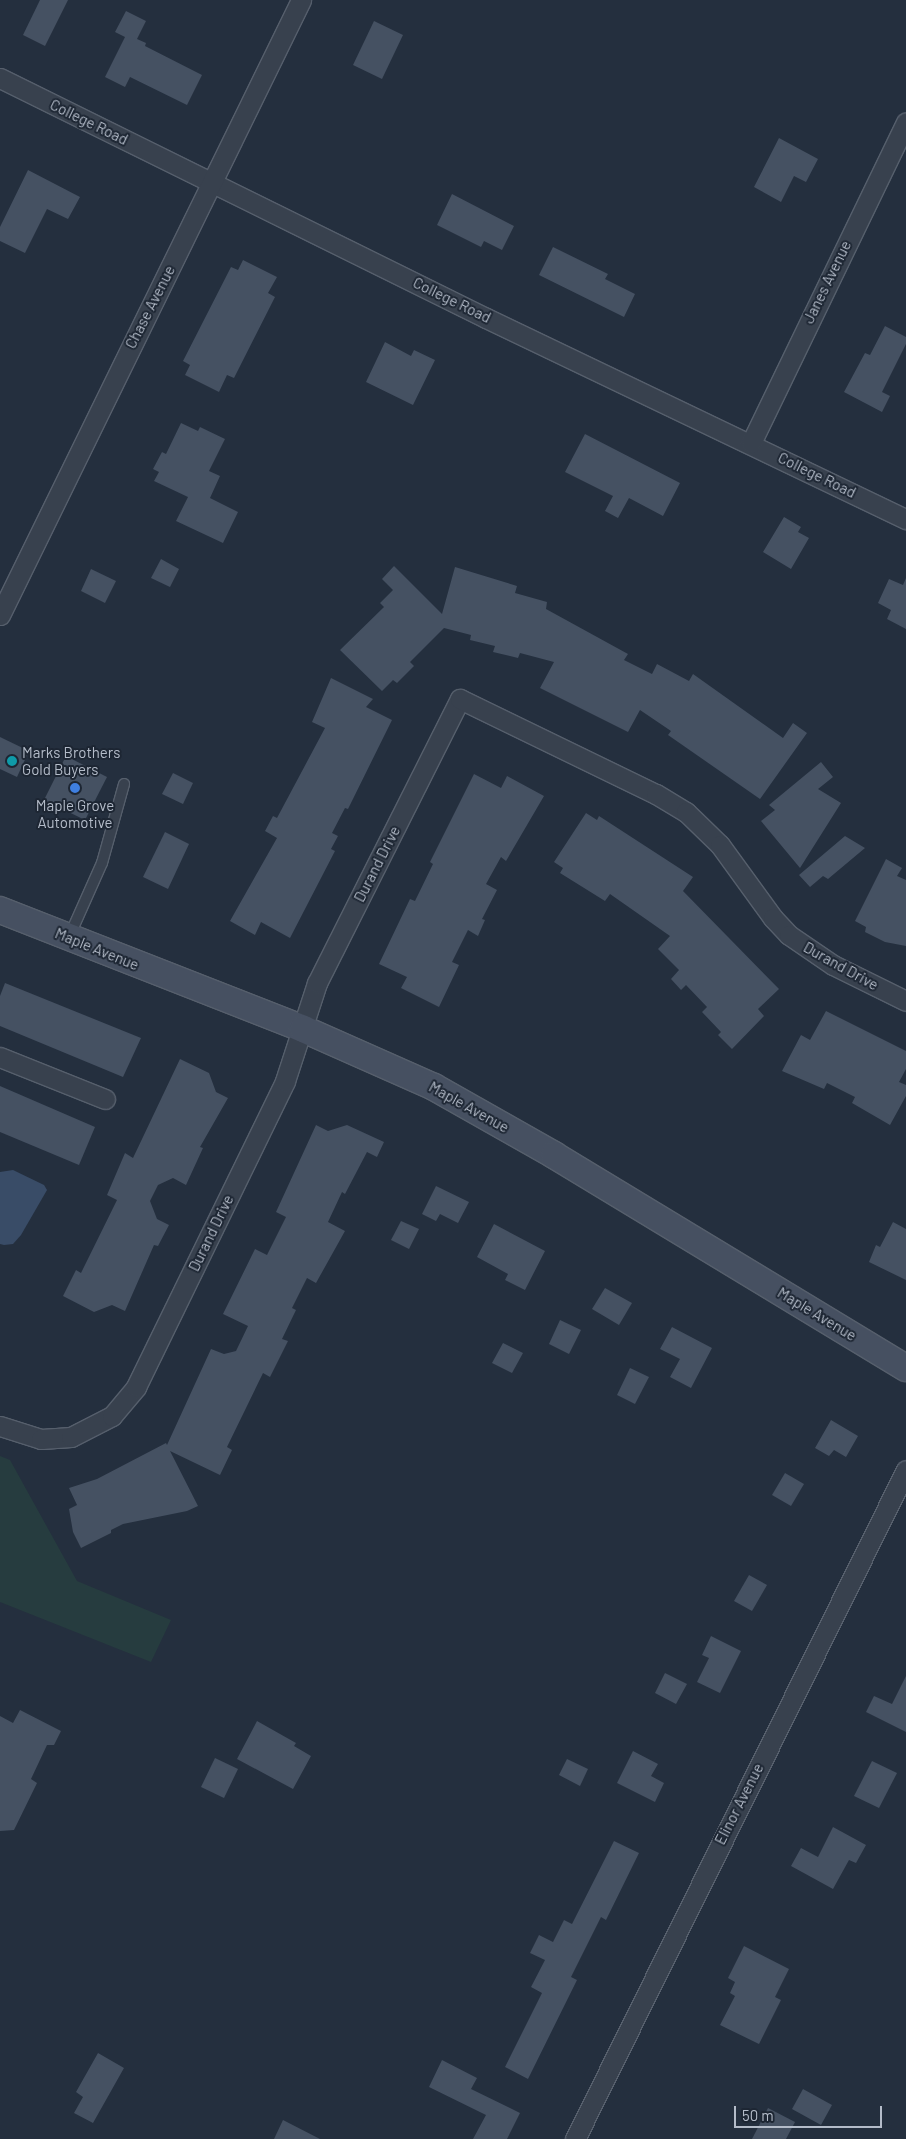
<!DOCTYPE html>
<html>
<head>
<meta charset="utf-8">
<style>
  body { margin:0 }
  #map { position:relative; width:906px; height:2139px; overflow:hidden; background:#242f3e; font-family:Barlow,sans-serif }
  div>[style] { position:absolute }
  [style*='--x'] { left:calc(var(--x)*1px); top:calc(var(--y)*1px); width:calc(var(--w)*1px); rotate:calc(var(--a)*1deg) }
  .green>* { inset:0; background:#263c3f }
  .water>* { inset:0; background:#394c67 }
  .building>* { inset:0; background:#455162 }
  .roads { filter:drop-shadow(1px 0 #565f6c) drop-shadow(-1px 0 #565f6c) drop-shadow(0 1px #565f6c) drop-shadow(0 -1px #565f6c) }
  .lane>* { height:10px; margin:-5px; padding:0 5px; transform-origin:5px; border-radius:5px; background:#38414e }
  .street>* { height:19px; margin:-9.5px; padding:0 9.5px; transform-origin:9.5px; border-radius:9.5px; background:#38414e }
  .secondary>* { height:26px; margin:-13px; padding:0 13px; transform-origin:13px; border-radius:13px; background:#465061 }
  .dots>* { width:14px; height:14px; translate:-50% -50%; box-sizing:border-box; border:2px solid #1d2633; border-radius:50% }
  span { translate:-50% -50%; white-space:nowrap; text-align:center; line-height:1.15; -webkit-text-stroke:4px #1d2633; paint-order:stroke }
  .street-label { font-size:15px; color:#b4bcc9 }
  .poi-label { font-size:15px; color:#b4bcc9 }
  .left { translate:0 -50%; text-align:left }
  .scale { position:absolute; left:734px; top:2106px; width:148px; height:22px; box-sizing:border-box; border:2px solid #b4bcc9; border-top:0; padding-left:6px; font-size:15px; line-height:18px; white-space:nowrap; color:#b4bcc9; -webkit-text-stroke:4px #1d2633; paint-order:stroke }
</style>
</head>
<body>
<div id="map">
  <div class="green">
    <i style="clip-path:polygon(0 1456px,10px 1460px,77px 1581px,171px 1620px,151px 1662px,0 1602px)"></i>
  </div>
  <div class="water">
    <i style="clip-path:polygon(13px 1170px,44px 1185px,47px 1190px,21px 1235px,13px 1244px,4px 1245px,0 1244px,0 1172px)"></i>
  </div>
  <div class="building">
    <i style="clip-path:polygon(40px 0,68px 0,45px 46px,23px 35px)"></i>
    <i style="clip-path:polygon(126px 11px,146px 21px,137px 39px,146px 43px,145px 46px,202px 75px,187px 105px,130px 77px,125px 87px,105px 77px,125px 37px,115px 32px)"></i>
    <i style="clip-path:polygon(374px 21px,403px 35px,382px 79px,353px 65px)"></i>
    <i style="clip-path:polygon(779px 138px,818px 159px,806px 182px,794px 176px,781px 202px,754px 187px)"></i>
    <i style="clip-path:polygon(28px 170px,80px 197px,68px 219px,47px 209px,25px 253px,0 241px,0 227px)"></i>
    <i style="clip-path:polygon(452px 194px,514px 226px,502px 250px,484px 241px,481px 247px,437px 225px)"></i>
    <i style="clip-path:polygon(553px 247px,608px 274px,605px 279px,635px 294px,624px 317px,539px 275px)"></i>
    <i style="clip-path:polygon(243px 260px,277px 277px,268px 293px,275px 297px,234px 378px,227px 375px,219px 392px,185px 375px,190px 365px,183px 361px,231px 267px,238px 270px)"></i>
    <i style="clip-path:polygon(885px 326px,906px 337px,906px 344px,882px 392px,890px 396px,882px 412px,844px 392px,865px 353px,870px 355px)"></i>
    <i style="clip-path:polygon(385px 342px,411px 356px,414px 350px,435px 360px,413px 405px,366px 382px)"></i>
    <i style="clip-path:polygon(181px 423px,198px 431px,200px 427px,225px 439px,209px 471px,220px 476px,210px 498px,238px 512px,223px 543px,176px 521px,188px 497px,154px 481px,159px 472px,153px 469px,162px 452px,166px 454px)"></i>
    <i style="clip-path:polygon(585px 434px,680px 483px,663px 516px,629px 498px,618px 518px,605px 511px,613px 496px,565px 472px)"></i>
    <i style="clip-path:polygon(784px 517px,801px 527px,798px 532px,809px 538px,791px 569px,763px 552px)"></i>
    <i style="clip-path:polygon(161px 559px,179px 569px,170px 587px,151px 578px)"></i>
    <i style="clip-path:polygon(394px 566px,442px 614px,455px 567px,517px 586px,515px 593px,547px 602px,546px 609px,628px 654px,624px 660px,652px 674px,657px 664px,689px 681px,693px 674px,783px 738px,793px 723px,807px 733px,760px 799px,668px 735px,671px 731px,640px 710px,628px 732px,540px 688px,554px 662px,520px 653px,518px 658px,493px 652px,495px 646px,470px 640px,471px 635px,444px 628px,410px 662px,414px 666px,397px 683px,393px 680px,382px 691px,340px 650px,384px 607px,380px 603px,393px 590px,382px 579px)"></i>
    <i style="clip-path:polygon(91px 569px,116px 581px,105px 603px,81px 591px)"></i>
    <i style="clip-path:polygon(906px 578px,906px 629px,887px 619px,891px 610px,878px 603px,889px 579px,903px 585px)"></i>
    <i style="clip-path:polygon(331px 678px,373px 699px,366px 707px,392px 720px,348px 809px,345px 808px,332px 833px,338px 836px,331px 849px,335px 851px,290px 938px,261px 922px,255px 935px,230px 921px,277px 838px,265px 831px,273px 816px,277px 818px,325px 728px,312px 722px)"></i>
    <i style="clip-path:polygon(0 737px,29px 751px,17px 777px,0 769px)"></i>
    <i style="clip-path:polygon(66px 756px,107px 777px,85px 820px,44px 800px)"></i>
    <i style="clip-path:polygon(821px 762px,833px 777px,818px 789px,841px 803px,800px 868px,761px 821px,775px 810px,769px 805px)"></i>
    <i style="clip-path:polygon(173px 773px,193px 783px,183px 804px,162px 794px)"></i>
    <i style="clip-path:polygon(474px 774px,501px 788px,507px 776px,544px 796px,506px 861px,501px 857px,486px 884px,497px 890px,482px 919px,485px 920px,478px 936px,468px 930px,452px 962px,459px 965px,439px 1007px,401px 988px,407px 977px,379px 964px,410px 899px,415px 901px,433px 864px,430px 862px)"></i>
    <i style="clip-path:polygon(586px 813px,597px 820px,599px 816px,693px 877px,683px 891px,779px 989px,758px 1009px,764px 1016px,732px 1049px,718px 1035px,721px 1032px,702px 1012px,707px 1007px,686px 985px,681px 990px,671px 979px,679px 970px,658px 949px,670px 936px,610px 894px,605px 901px,560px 873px,563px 868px,554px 862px)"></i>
    <i style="clip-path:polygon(165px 832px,189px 844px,168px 889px,143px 877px)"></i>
    <i style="clip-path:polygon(845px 836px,865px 848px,828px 879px,823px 876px,810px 887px,799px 875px)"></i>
    <i style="clip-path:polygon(886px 859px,902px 868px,897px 876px,906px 880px,906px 946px,885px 942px,865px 932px,866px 927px,855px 921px)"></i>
    <i style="clip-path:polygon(5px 983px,141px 1038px,123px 1077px,0 1026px,0 996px)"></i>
    <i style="clip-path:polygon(826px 1011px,906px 1051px,906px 1069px,899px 1082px,906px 1085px,906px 1096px,890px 1125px,852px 1103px,855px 1097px,827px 1083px,824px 1089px,782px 1071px,801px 1035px,810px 1040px)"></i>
    <i style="clip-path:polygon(180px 1059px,209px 1073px,216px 1092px,228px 1098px,200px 1147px,203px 1148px,186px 1185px,173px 1178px,158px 1185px,150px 1201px,157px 1219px,169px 1225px,158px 1246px,154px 1245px,125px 1311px,112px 1305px,94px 1312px,63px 1296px,76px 1270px,81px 1273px,117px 1200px,107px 1195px,125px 1153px,133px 1158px)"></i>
    <i style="clip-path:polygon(0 1086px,95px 1127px,79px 1165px,0 1132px)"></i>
    <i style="clip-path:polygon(316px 1125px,328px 1131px,347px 1125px,384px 1142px,377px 1157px,367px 1152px,345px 1194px,342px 1192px,328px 1222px,345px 1231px,316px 1283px,307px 1278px,292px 1308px,296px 1310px,282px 1339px,288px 1341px,270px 1377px,263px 1373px,227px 1447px,232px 1450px,220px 1475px,170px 1451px,198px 1506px,187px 1511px,123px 1524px,111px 1530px,111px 1533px,81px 1548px,73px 1532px,69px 1509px,77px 1505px,69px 1488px,97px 1479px,166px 1443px,167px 1445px,211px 1349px,224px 1354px,236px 1351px,248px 1326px,223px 1314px,255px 1249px,267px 1255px,286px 1217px,276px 1212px)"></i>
    <i style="clip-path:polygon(436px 1186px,469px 1202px,458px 1223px,440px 1214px,436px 1221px,422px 1214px)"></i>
    <i style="clip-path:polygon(401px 1221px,419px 1229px,409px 1249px,391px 1240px)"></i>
    <i style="clip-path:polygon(893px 1222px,906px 1229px,906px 1280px,869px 1262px,876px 1245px,880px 1247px)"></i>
    <i style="clip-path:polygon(494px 1224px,545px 1251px,525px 1290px,505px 1280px,508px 1274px,477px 1257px)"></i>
    <i style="clip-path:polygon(605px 1288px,632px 1303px,619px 1325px,592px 1309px)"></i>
    <i style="clip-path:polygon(560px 1320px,581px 1330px,569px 1354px,549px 1344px)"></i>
    <i style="clip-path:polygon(672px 1327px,712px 1348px,691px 1388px,670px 1377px,680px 1359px,660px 1349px)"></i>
    <i style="clip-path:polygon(503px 1343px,523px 1353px,512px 1373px,492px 1363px)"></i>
    <i style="clip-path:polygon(630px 1368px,649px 1377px,635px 1404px,617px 1395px)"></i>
    <i style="clip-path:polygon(831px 1420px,858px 1436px,846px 1457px,834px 1450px,829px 1456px,815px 1448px)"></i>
    <i style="clip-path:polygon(785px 1473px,804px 1484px,791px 1506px,772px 1495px)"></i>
    <i style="clip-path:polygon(749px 1575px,767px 1585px,752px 1611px,734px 1601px)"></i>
    <i style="clip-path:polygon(711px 1636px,741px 1651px,720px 1693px,697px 1682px,709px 1658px,702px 1655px)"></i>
    <i style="clip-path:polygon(665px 1673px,687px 1684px,676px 1704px,655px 1693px)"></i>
    <i style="clip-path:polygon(906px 1676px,906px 1732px,866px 1712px,874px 1696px,892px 1704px)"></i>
    <i style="clip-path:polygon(20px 1710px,61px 1731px,54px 1745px,47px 1745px,31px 1779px,37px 1783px,14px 1830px,0 1831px,0 1716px,13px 1723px)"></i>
    <i style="clip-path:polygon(257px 1721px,296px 1743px,294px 1746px,311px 1756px,293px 1789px,237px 1759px)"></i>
    <i style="clip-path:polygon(633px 1751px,658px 1764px,651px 1776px,664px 1783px,655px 1802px,617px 1783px)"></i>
    <i style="clip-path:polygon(215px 1758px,238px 1769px,224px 1798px,201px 1787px)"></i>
    <i style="clip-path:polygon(567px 1759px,588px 1769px,580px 1786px,559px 1775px)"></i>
    <i style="clip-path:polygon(872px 1761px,897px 1773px,879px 1808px,854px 1796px)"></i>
    <i style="clip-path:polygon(833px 1827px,866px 1845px,856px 1863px,849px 1860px,833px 1889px,791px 1866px,801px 1848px,818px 1857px)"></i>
    <i style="clip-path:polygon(614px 1841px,639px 1853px,606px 1920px,601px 1917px,571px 1977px,577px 1980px,528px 2079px,505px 2067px,542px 1993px,531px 1987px,545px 1960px,530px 1953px,539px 1935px,553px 1942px,564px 1920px,572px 1924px)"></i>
    <i style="clip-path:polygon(744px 1946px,789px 1969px,775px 1997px,781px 2000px,759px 2044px,720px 2025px,735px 1996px,730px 1993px,735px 1982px,728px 1978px)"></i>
    <i style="clip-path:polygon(98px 2053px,124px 2068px,93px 2123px,74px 2113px,83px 2097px,76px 2092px)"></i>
    <i style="clip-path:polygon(442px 2060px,477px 2078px,471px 2089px,520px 2113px,507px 2139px,473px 2139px,486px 2115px,429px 2087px)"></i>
    <i style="clip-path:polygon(803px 2089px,832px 2105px,821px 2125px,792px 2109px)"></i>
    <i style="clip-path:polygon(768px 2108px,795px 2122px,786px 2139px,752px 2139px)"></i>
    <i style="clip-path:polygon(283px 2120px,320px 2139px,274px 2139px)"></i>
  </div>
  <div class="roads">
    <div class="lane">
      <i style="--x:69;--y:937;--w:81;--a:-66"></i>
      <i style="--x:102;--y:863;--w:82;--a:-74.4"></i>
    </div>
    <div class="street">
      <i style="--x:0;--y:78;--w:542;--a:26.28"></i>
      <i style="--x:486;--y:318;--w:466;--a:25.6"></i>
      <i style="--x:751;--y:443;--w:356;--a:-64.2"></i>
      <i style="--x:0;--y:615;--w:685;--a:-63.92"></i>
      <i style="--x:0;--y:1057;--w:113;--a:21.8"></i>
      <i style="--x:0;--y:1426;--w:43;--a:17.6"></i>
      <i style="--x:41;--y:1439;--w:30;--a:-4"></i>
      <i style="--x:71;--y:1437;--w:46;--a:-27.1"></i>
      <i style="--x:112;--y:1416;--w:38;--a:-50"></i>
      <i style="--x:136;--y:1387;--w:340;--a:-64"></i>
      <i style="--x:285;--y:1081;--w:103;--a:-71.9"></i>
      <i style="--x:317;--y:983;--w:318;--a:-63.3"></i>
      <i style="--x:460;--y:699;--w:218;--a:25.9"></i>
      <i style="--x:656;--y:794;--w:35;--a:31"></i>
      <i style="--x:686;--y:812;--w:47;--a:44.1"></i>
      <i style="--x:720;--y:845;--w:90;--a:54"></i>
      <i style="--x:773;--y:918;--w:23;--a:47"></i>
      <i style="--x:789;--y:935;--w:53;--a:34.3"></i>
      <i style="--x:833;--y:965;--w:81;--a:26.3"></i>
      <i style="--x:575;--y:2139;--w:746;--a:-63.68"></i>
    </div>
    <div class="secondary">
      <i style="--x:0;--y:910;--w:326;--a:21.4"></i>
      <i style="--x:303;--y:1029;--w:143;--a:23.9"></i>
      <i style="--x:434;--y:1087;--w:138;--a:29.5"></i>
      <i style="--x:554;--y:1155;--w:411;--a:31.2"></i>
    </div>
  </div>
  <div class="dots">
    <i style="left:12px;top:761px;background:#0f9aa8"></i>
    <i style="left:75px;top:788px;background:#3f7fe0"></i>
  </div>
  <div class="street-label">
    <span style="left:89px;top:122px;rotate:26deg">College Road</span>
    <span style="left:827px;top:282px;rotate:-64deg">Janes Avenue</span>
    <span style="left:452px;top:300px;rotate:26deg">College Road</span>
    <span style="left:150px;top:307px;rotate:-63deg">Chase Avenue</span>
    <span style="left:817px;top:475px;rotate:26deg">College Road</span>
    <span style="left:377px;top:864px;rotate:-63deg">Durand Drive</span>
    <span style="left:97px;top:949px;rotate:22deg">Maple Avenue</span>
    <span style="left:841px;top:966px;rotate:29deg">Durand Drive</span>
    <span style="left:469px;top:1107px;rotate:29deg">Maple Avenue</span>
    <span style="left:211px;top:1233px;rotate:-64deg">Durand Drive</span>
    <span style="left:817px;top:1314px;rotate:31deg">Maple Avenue</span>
    <span style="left:739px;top:1804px;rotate:-63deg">Elinor Avenue</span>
  </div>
  <div class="poi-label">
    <span class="left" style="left:22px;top:761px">Marks Brothers<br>Gold Buyers</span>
    <span style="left:75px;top:814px">Maple Grove<br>Automotive</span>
  </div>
  <div class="scale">50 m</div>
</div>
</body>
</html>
